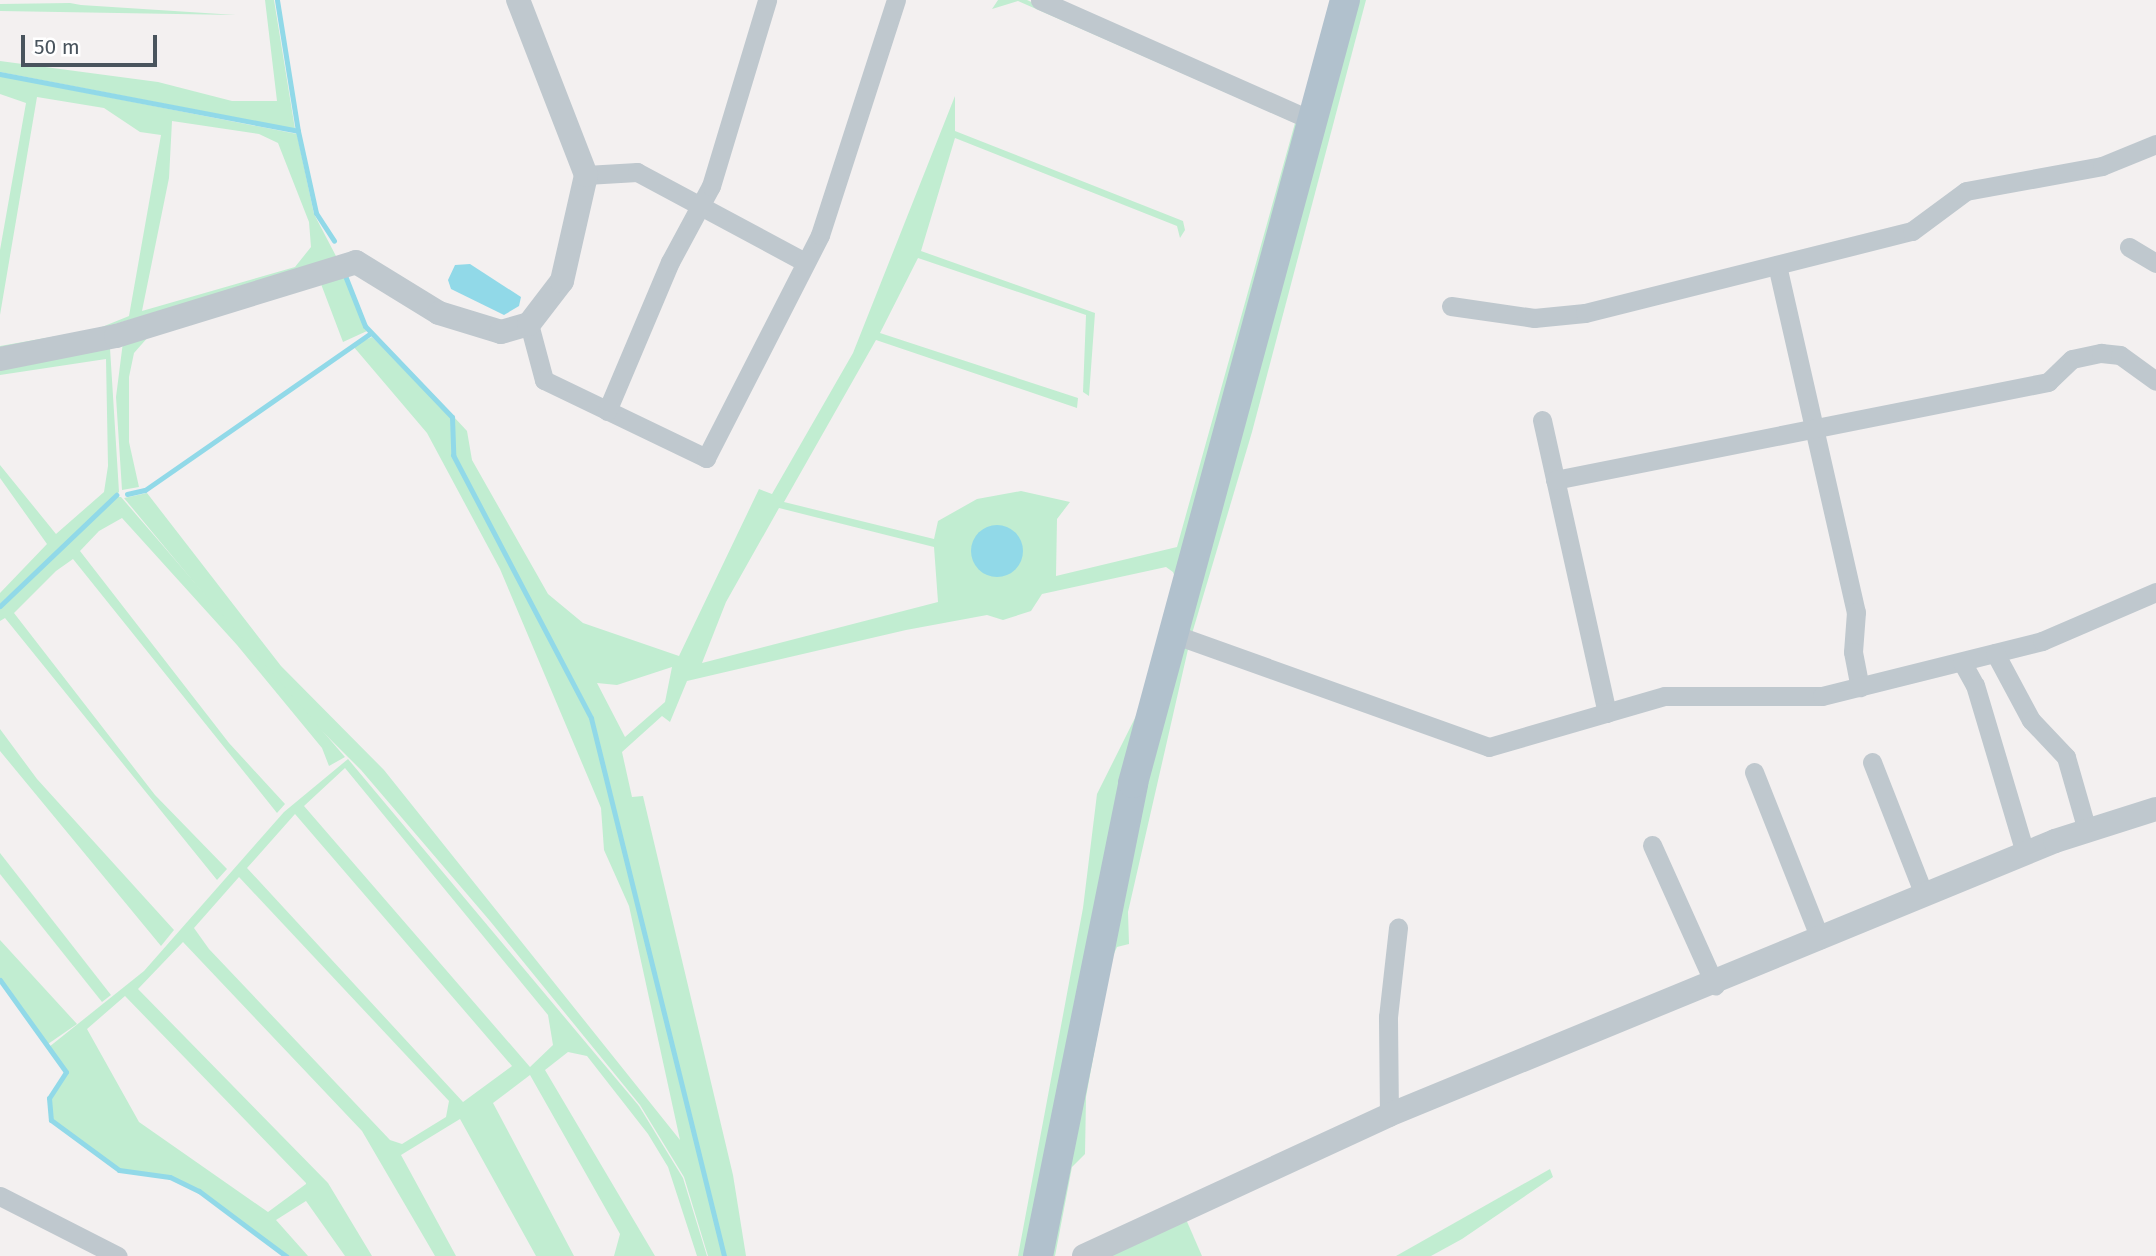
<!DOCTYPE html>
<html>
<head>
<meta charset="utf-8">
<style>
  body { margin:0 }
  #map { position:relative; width:2156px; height:1256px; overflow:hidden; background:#f3f0f0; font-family:"Fira Sans",sans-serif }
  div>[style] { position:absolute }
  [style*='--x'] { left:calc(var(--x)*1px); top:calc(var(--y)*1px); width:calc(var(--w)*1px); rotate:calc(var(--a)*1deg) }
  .green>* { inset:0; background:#c1edd1 }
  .water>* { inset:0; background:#91d9e8 }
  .round { border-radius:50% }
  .stream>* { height:5px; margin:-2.5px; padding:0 2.5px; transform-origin:2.5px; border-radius:2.5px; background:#91d9e8 }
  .minor>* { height:19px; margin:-9.5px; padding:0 9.5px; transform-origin:9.5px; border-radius:9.5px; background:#bfc8ce }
  .tertiary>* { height:24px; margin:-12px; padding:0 12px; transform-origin:12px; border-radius:12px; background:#bfc8ce }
  .primary>* { height:30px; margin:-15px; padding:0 15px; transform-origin:15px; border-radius:15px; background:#b1c1cd }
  span { translate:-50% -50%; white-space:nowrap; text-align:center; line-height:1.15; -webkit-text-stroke:5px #fff; paint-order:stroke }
  .scale { position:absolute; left:21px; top:35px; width:136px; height:32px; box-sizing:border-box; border:4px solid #49545d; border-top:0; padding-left:9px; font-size:21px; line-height:24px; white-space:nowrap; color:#49545d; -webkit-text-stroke:5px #fff; paint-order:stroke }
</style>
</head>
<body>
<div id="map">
  <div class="green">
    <i style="clip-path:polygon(265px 0,274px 0,295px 129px,0 72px,0 61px,158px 82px,232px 101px,277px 101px)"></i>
    <i style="clip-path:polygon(evenodd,998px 0,1027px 0,1309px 124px,1027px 1256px,1018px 1256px,1083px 908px,1097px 794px,1139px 710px,1176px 580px,1173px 572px,1166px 567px,1042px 594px,1031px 611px,1003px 620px,987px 615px,906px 630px,687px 681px,670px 722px,662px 716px,622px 752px,632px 797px,643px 796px,733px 1175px,746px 1256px,726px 1256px,593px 717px,454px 455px,454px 417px,467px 431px,472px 460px,548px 594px,583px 623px,679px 656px,759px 489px,772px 494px,853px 353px,955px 96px,955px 131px,1183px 221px,1185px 230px,1180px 238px,1177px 226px,955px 138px,921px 251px,1095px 313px,1089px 396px,1083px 392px,1086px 315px,918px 258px,880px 333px,1078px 398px,1077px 408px,876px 340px,784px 502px,934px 539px,938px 521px,977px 499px,1021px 491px,1070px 502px,1057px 519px,1056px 576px,1177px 547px,1295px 123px,1018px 1px,992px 9px,998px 0,779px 508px,934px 547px,938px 602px,702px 663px,726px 602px,779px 508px,998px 0,672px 667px,665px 702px,625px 737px,597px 683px,617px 685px,672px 667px)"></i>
    <i style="clip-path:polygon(1357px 0,1366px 0,1252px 432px,1191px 637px,1182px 633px)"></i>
    <i style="clip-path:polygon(70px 3px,81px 5px,236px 15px,0 11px,0 4px)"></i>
    <i style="clip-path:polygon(evenodd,0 76px,297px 134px,314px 214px,337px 258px,310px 268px,0 357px,0 346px,97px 329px,129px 316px,161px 135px,140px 132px,104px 108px,37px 97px,0 315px,0 250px,26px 103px,0 94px,0 76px,172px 121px,259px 134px,278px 143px,309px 222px,311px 247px,295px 267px,142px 311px,169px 178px,172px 121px)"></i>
    <i style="clip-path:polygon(342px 267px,367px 331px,343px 342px,321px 284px,149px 336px,134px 353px,129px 377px,129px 442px,139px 487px,122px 490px,116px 397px,123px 342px)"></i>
    <i style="clip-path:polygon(372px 337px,451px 418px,452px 456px,590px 718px,723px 1256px,708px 1256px,684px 1177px,640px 1105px,490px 921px,361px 770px,295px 704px,124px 498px,147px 493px,281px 666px,384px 770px,680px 1140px,629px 906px,604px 850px,601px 808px,500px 569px,427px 433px,353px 346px)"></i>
    <i style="clip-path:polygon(110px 348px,119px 492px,0 604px,0 593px,47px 544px,0 478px,0 465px,56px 534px,104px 492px,108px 466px,106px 359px,0 375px,0 364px)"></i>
    <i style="clip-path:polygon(113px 497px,121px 497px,345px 757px,329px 766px,322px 748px,237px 645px,122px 518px,99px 531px,80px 551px,229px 743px,285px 804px,277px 813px,73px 559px,56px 571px,14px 613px,155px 795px,227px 869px,217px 880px,5px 618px,0 621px,0 608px)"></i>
    <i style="clip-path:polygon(1181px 642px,1189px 645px,1128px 912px,1129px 944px,1117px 947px,1111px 960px,1086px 1097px,1085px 1154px,1072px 1167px,1055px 1256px,1047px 1256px,1095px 999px)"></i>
    <i style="clip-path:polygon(0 729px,37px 779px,174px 930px,161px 946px,0 751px)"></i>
    <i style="clip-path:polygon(evenodd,348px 759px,639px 1106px,683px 1178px,707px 1256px,697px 1256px,668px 1167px,648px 1134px,587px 1056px,568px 1052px,545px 1070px,655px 1256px,614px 1256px,620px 1234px,530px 1075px,493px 1103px,574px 1256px,536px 1256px,460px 1119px,401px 1155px,456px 1256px,435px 1256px,362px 1131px,183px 942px,138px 989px,328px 1183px,372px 1256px,345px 1256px,306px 1201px,276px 1220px,308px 1256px,287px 1256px,199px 1190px,170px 1176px,119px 1169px,52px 1119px,50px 1099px,67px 1072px,49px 1047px,144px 971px,284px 812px,348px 759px,345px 768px,548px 1015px,553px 1045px,530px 1067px,304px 806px,345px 768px,348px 759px,295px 814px,512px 1066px,463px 1102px,247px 868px,295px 814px,348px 759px,239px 877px,449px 1101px,446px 1117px,402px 1144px,390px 1140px,209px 949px,194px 928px,239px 877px,348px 759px,125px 996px,306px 1183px,306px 1184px,268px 1212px,139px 1122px,87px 1029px,125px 996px)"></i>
    <i style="clip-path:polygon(0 853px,111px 995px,102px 1002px,0 874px)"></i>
    <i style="clip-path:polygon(0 940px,77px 1024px,48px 1044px,0 979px)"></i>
    <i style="clip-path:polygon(1550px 1169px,1553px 1177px,1462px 1239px,1431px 1256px,1396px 1256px)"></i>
    <i style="clip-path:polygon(1185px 1217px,1202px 1256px,1093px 1256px)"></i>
  </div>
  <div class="water">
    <i style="clip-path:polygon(470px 264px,521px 297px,519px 306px,504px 315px,451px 289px,448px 280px,455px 265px)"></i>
    <i class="round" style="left:971px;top:525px;width:52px;height:52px"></i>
  </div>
  <div class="stream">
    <i style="--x:277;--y:0;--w:133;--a:80.9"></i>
    <i style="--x:0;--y:74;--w:303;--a:10.8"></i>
    <i style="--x:298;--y:131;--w:84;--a:77.6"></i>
    <i style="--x:316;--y:213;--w:33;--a:57"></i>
    <i style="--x:344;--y:273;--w:57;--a:68.4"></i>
    <i style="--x:365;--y:326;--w:126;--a:46.3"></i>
    <i style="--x:452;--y:417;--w:38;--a:88"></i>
    <i style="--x:453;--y:455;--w:297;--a:62.3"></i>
    <i style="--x:591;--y:718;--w:554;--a:76.11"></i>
    <i style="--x:127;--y:494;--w:18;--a:-13"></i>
    <i style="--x:145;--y:490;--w:275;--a:-34.8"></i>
    <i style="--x:0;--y:606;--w:161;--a:-43.7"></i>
    <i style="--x:0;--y:980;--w:113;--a:54.3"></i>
    <i style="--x:66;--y:1072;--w:31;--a:123"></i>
    <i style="--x:49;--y:1098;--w:22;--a:85"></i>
    <i style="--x:51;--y:1120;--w:84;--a:36.3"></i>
    <i style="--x:119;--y:1170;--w:51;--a:7.8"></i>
    <i style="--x:170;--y:1177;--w:32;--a:26"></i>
    <i style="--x:199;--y:1191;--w:109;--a:36.8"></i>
  </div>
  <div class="minor">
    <i style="--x:1040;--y:0;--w:299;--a:23.9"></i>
    <i style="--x:586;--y:175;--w:51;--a:-3.4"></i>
    <i style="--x:637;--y:172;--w:188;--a:28.2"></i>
    <i style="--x:2129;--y:247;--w:31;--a:31"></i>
    <i style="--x:1777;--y:265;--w:356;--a:77.2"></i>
    <i style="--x:1856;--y:612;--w:40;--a:94.3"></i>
    <i style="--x:1853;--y:652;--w:36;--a:79"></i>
    <i style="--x:1451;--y:306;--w:84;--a:8.2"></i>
    <i style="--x:1534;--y:318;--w:51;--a:-5.6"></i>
    <i style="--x:1585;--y:313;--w:337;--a:-14.1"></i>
    <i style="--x:1912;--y:231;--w:67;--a:-36.5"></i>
    <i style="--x:1966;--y:191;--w:138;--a:-10.4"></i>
    <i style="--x:2102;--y:166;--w:58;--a:-22.2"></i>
    <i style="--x:529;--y:324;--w:58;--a:75"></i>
    <i style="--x:544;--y:380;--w:180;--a:25.7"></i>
    <i style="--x:706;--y:458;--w:250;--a:-62.9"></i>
    <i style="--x:820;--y:235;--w:247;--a:-72.1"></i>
    <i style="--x:607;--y:411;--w:162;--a:-67.1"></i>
    <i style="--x:670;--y:262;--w:86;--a:-61.7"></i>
    <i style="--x:711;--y:186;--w:194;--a:-73.2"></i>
    <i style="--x:1542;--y:420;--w:300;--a:77.5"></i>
    <i style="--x:1555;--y:480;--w:503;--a:-11.24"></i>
    <i style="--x:2048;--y:382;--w:33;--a:-44"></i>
    <i style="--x:2072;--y:359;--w:30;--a:-12"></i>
    <i style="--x:2101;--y:353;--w:19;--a:6"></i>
    <i style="--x:2120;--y:355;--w:44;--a:35.8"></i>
    <i style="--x:1176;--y:635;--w:332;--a:19.7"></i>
    <i style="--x:1489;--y:747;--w:183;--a:-16.2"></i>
    <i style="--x:1665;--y:696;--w:157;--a:0"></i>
    <i style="--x:1822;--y:696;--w:227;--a:-14"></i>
    <i style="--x:2042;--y:641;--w:124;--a:-23.3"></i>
    <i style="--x:1995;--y:653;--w:76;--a:61.8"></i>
    <i style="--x:2031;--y:720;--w:51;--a:46.6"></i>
    <i style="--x:2066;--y:757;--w:76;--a:74"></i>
    <i style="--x:1962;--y:662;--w:26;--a:61"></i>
    <i style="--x:1975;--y:685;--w:175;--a:73.4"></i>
    <i style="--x:1872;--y:762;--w:143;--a:68.6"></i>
    <i style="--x:1754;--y:772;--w:180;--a:68.4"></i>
    <i style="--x:1652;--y:845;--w:154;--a:65.8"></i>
    <i style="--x:1389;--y:1115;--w:98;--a:-90.6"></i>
    <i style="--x:1388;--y:1017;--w:90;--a:-83.6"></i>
    <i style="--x:0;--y:1196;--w:132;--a:27"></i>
  </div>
  <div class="tertiary">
    <i style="--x:0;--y:359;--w:118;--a:-11.2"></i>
    <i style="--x:116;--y:336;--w:251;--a:-17.1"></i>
    <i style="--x:356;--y:262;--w:97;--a:31.6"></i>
    <i style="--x:439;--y:313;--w:65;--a:17"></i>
    <i style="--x:501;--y:332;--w:29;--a:-16"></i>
    <i style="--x:529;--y:324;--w:54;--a:-52.5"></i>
    <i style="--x:562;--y:281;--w:109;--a:-77.2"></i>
    <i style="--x:586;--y:175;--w:188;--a:-111.2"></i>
    <i style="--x:1084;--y:1256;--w:336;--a:-24.8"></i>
    <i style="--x:1389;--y:1115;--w:720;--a:-22.36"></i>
    <i style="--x:2055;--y:841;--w:106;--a:-17.6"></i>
  </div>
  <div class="primary">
    <i style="--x:1038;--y:1256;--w:482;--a:-78.6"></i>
    <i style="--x:1133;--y:783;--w:811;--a:-74.85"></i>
  </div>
  <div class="scale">50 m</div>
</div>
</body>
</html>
